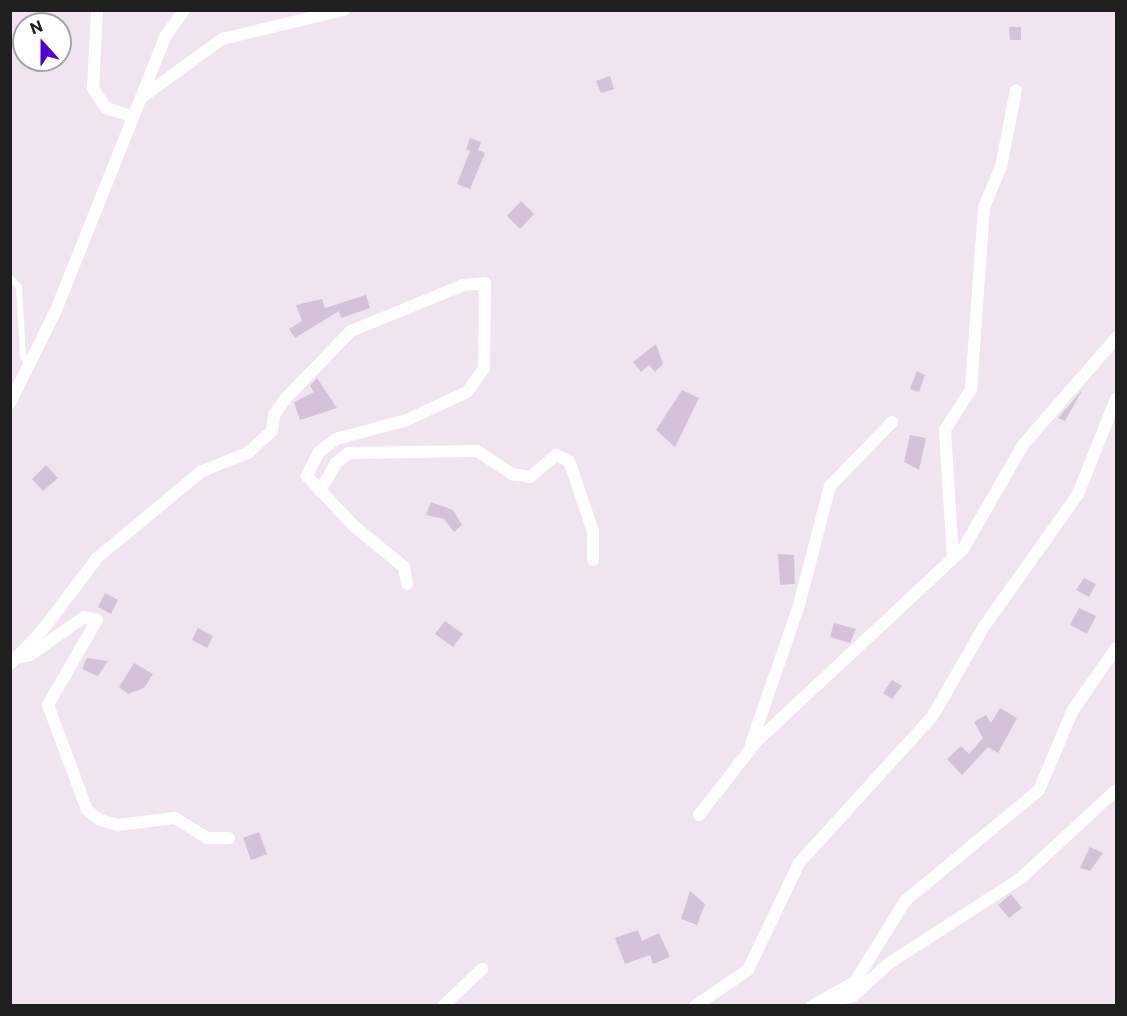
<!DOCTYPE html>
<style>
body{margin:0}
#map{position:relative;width:1127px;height:1016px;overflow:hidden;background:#f0e4f0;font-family:Commissioner,sans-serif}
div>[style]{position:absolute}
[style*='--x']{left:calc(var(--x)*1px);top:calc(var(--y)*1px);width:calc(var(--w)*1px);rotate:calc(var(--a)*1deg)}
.building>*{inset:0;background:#d4c3d8}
.service>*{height:6px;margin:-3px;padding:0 3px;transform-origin:3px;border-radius:3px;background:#fff}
.minor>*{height:12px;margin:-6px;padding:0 6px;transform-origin:6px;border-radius:6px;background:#fff}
span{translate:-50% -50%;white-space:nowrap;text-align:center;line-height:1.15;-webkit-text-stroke:5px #fff;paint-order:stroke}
.frame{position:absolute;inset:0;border:12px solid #1f1f1f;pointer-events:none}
.north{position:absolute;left:12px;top:12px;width:60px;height:60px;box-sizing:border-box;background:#fff;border:2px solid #a5a5a5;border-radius:50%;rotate:339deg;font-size:16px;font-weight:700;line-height:24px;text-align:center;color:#1f1f1f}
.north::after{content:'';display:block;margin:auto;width:21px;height:27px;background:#5100cd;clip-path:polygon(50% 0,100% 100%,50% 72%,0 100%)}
</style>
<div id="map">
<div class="building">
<div style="clip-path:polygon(1009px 27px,1021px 27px,1021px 40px,1010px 40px)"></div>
<div style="clip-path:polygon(610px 76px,614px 89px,601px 93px,596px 81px)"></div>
<div style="clip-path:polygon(470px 138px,481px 142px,478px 150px,485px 153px,470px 189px,457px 184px,470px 151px,466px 149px)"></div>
<div style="clip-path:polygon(521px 201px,534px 214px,520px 229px,507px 216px)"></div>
<div style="clip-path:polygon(366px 295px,370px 308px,341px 318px,339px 311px,295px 338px,289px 329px,302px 321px,296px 305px,322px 299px,325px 308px)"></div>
<div style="clip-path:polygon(656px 344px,663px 364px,655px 372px,649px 365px,641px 372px,633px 362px)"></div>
<div style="clip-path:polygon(917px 371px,925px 375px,919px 392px,910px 389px)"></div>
<div style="clip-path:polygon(317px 378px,337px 408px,300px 420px,294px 402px,314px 392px,310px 386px)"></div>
<div style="clip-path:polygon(1083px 389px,1065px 421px,1058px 418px)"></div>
<div style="clip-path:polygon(682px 390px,699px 398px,675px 447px,656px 430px)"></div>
<div style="clip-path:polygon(910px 435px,926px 438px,919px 470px,904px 462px)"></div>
<div style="clip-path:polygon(46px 465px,58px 478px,43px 491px,32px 479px)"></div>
<div style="clip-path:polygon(431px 502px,453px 510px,462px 525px,454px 532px,444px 519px,426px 515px)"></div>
<div style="clip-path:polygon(778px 554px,794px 555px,795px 584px,780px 585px)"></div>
<div style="clip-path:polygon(1084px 578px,1096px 584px,1089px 597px,1076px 590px)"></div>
<div style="clip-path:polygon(105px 593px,118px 600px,111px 614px,98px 607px)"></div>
<div style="clip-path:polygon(1079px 608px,1096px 616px,1087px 634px,1070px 625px)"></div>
<div style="clip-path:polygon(445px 621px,463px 634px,453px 647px,435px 634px)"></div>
<div style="clip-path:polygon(834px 623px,856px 629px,850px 643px,830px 637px)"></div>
<div style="clip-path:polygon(198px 628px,213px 636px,207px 648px,192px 640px)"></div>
<div style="clip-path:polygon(87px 658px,108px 661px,98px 676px,82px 669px)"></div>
<div style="clip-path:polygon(134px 663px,153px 674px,144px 688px,128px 694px,119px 687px)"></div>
<div style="clip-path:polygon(892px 680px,902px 686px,892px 699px,883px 693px)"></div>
<div style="clip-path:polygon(1000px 708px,1017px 718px,998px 753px,988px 747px,962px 775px,947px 759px,961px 746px,969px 754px,983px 738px,974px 722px,986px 715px,991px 723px)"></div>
<div style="clip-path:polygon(259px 832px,267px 854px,251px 860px,243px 838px)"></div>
<div style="clip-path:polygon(1090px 847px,1103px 853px,1090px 871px,1080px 868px)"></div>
<div style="clip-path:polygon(690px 891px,705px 904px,697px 925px,681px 919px)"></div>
<div style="clip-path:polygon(1011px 894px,1022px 908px,1009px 918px,998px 905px)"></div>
<div style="clip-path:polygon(638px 930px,642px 941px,659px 933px,670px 957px,653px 964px,650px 955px,625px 964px,615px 938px)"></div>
</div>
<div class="service">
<div style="--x:10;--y:277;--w:13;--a:48"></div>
<div style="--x:19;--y:287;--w:70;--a:86.7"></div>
<div style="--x:23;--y:357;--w:9;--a:54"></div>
</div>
<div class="minor">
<div style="--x:97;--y:10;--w:78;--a:92.9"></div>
<div style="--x:93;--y:88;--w:24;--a:57"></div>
<div style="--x:106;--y:108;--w:28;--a:18"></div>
<div style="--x:141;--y:98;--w:100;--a:-36.1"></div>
<div style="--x:222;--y:39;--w:125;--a:-13.4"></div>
<div style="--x:10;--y:403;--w:104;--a:-63.7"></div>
<div style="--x:56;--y:310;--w:294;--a:-68.2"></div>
<div style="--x:165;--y:37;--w:33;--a:-55"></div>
<div style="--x:320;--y:491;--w:32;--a:-60"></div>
<div style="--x:336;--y:463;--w:16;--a:-38"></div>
<div style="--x:349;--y:453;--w:128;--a:-0.9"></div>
<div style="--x:477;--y:451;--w:42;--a:33.3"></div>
<div style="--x:512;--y:474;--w:18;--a:9"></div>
<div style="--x:530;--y:477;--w:34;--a:-40"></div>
<div style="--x:556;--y:455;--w:14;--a:25"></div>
<div style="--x:569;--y:461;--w:74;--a:71.1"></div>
<div style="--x:593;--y:531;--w:29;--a:90"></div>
<div style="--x:953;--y:558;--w:128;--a:-93.6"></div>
<div style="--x:945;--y:430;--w:49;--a:-57.6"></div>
<div style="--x:971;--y:389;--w:182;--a:-85.9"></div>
<div style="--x:984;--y:207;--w:43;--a:-67"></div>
<div style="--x:1001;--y:167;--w:78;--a:-79"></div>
<div style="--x:17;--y:658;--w:13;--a:-13"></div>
<div style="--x:30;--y:655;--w:66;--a:-35.1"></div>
<div style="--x:84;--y:617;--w:13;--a:13"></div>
<div style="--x:97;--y:620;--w:98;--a:120"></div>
<div style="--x:48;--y:705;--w:112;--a:69.6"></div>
<div style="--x:87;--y:810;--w:16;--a:38"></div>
<div style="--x:100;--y:820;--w:19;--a:16"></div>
<div style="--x:118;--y:825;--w:57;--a:-7"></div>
<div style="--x:175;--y:818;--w:38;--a:32"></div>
<div style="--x:207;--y:838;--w:22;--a:0"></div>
<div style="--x:10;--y:664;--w:45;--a:-45.9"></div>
<div style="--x:41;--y:632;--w:94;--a:-52.8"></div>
<div style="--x:98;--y:557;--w:135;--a:-39.6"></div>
<div style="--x:202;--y:471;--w:49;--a:-21.4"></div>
<div style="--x:248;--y:453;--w:33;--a:-43"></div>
<div style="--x:272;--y:431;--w:16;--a:-83"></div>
<div style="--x:274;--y:415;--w:19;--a:-55"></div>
<div style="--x:285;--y:399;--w:95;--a:-45.9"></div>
<div style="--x:351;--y:331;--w:122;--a:-22.2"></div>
<div style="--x:464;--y:285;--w:21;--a:-5"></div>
<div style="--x:485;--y:283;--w:85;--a:90.7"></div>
<div style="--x:484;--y:368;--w:29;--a:125"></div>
<div style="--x:467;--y:392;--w:66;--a:155"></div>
<div style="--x:407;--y:420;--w:73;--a:165"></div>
<div style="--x:336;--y:439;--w:21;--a:143"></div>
<div style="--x:319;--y:452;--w:27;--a:117"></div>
<div style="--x:307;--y:476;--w:69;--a:46.8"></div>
<div style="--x:354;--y:526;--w:65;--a:39.4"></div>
<div style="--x:404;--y:567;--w:17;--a:80"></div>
<div style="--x:751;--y:744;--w:147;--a:-70.9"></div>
<div style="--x:799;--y:605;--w:123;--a:-75.4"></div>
<div style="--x:830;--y:486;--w:89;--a:-45.9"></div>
<div style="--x:699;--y:815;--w:93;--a:-52"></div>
<div style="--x:756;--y:742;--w:283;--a:-43"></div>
<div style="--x:963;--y:549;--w:120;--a:-60"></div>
<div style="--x:1023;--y:445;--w:142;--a:-49"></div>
<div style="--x:830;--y:1001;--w:24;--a:-12"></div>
<div style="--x:853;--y:996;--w:47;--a:-42.4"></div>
<div style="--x:888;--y:964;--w:158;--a:-32.9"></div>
<div style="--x:1021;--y:878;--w:129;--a:-42.8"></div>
<div style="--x:443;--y:1006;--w:54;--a:-43.5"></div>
<div style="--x:695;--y:1006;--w:64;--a:-34.2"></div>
<div style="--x:748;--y:970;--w:119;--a:-64.5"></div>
<div style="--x:799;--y:863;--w:197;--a:-47.7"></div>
<div style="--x:932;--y:717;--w:106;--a:-60.1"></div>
<div style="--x:985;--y:625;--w:161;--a:-54.6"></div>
<div style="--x:1078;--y:494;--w:102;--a:-68.2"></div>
<div style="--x:812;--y:1006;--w:49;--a:-29.2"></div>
<div style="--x:855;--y:982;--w:95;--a:-58.3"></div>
<div style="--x:905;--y:901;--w:174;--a:-39.6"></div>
<div style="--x:1039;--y:790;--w:87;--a:-67"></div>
<div style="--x:1073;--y:710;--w:75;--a:-55.3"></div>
</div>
<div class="frame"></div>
<div class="north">N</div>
</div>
